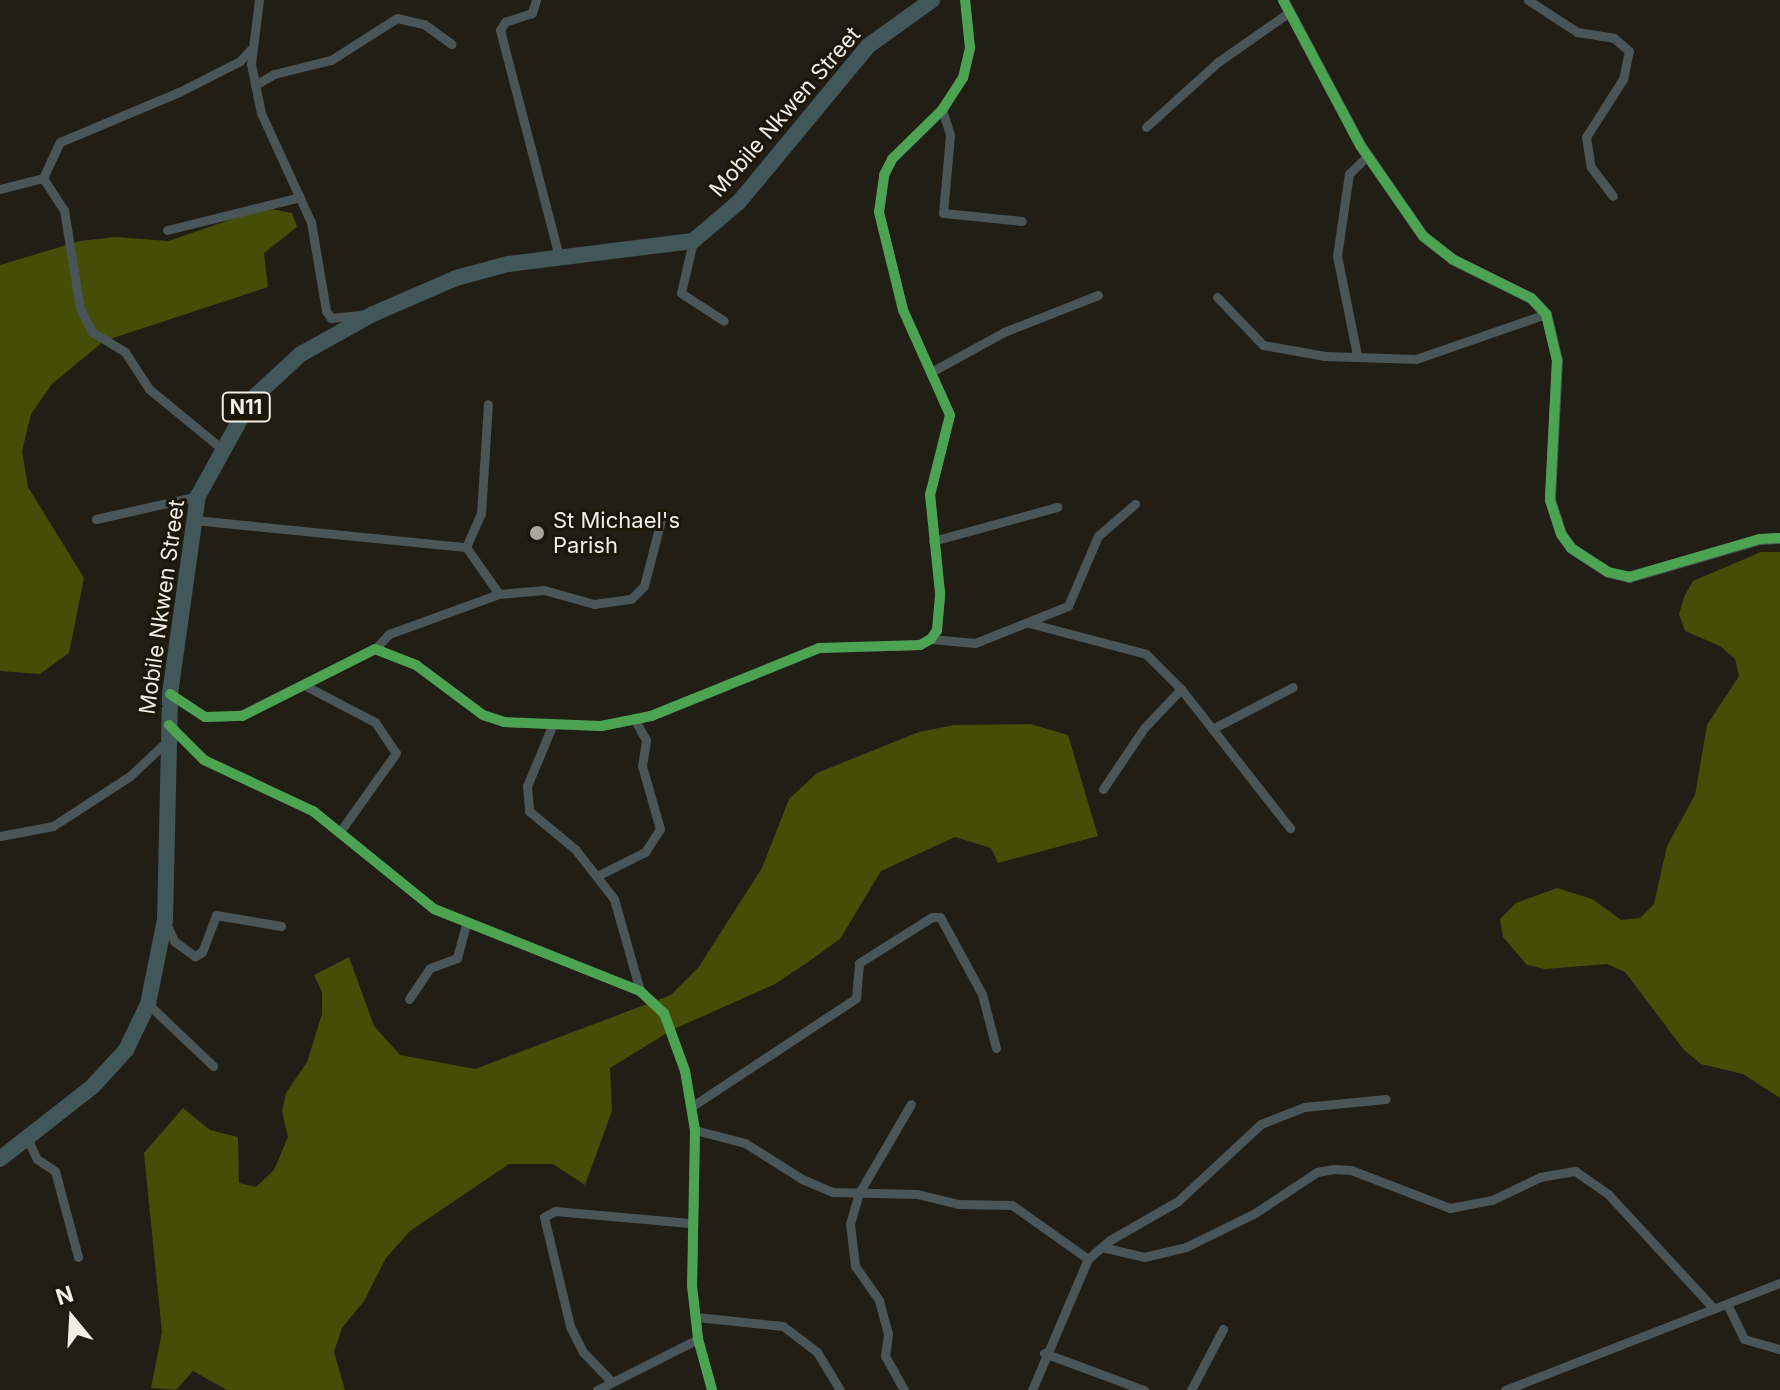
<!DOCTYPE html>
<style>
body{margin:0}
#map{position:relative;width:1780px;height:1390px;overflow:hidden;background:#211e16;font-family:Inter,sans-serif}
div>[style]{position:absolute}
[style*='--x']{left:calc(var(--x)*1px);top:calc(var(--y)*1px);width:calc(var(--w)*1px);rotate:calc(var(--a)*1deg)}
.forest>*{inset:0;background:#444e07}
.minor>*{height:9px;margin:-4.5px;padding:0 4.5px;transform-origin:4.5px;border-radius:4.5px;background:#495556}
.tertiary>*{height:11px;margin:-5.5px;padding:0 5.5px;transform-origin:5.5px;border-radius:5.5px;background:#495556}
.trunk>*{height:16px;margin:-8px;padding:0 8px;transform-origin:8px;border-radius:8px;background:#42575a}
.cycleway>*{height:10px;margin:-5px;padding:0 5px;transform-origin:5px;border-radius:5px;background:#4ca352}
.dots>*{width:22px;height:22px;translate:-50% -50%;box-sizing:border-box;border:4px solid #1b1709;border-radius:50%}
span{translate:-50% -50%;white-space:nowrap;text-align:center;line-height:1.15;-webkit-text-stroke:6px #1b1709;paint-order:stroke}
.shield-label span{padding:2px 6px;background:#1b1709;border:2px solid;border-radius:6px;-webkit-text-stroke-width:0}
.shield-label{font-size:20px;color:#f2efe6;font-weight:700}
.street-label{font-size:22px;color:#f2efe6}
.poi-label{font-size:22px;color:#f2efe6}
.left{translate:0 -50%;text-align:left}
.north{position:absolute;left:32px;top:1278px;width:80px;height:80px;-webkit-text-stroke:6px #1b1709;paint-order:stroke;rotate:342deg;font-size:22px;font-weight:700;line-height:32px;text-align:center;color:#f2efe6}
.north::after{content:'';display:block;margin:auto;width:28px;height:36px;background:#f2efe6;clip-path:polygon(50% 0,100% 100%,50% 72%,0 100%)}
</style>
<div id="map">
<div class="forest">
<div style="clip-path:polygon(265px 208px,292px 213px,297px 227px,264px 253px,268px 287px,104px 341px,52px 384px,31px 414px,22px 451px,28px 487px,84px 578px,69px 653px,40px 674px,0 671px,0 265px,80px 241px,115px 237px,168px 241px)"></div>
<div style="clip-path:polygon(1761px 552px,1780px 552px,1780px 1098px,1743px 1074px,1701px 1064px,1684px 1050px,1625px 972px,1607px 964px,1545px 969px,1527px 965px,1503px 937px,1500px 919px,1516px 903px,1557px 888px,1592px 899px,1621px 920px,1640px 918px,1654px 904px,1667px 846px,1695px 795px,1707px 725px,1739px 676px,1735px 659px,1720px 646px,1685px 631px,1679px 614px,1684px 597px,1693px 581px)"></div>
<div style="clip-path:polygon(1030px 724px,1068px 735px,1098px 836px,998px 863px,991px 848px,955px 837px,881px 871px,840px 939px,808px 962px,775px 984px,672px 1030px,610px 1068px,612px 1111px,585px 1185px,553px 1164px,509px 1164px,410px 1231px,386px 1258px,364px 1301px,342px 1328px,334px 1352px,345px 1390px,227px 1390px,193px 1371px,176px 1390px,151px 1388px,162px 1332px,144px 1153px,183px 1108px,210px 1130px,238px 1137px,239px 1183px,256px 1187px,274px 1170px,288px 1137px,282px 1111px,286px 1093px,307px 1062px,322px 1014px,322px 992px,314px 975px,349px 957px,374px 1026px,400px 1055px,475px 1069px,671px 995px,698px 968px,762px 868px,789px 799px,817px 773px,919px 732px,954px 725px)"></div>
</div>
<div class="minor">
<div style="--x:259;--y:0;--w:64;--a:97.1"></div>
<div style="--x:251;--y:64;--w:50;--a:78.5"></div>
<div style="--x:261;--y:113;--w:120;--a:65.4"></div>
<div style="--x:311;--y:222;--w:90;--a:80.4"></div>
<div style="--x:326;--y:311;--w:9;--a:54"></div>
<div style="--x:331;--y:318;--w:31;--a:-6"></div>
<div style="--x:536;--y:0;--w:14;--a:107"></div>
<div style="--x:532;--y:13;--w:28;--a:162"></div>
<div style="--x:505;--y:22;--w:9;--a:122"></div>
<div style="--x:500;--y:30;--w:234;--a:75.4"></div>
<div style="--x:1528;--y:0;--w:59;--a:33.1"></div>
<div style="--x:1577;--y:32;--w:37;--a:9"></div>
<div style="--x:1614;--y:38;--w:20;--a:41"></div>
<div style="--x:1629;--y:51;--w:29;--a:102"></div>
<div style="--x:1623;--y:79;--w:69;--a:122.5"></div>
<div style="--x:1586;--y:137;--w:30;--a:81"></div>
<div style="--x:1591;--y:167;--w:36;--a:53"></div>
<div style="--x:255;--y:85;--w:22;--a:-30"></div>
<div style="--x:274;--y:74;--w:59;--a:-13.8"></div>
<div style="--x:331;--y:60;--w:78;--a:-32.5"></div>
<div style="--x:397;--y:18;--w:28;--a:13"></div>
<div style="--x:424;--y:24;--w:34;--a:36"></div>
<div style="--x:942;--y:110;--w:26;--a:72"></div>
<div style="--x:950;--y:135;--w:78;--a:95.1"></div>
<div style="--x:943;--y:213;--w:79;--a:5.8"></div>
<div style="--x:1146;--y:127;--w:97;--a:-42.1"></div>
<div style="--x:1218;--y:62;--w:85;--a:-35"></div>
<div style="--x:43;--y:178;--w:38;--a:57"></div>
<div style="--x:64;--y:210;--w:99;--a:80.7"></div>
<div style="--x:80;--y:308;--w:27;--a:63"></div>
<div style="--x:92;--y:332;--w:39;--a:31"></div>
<div style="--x:125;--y:352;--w:44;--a:57"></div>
<div style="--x:149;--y:389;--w:93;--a:39.3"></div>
<div style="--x:43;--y:178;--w:40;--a:-65"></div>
<div style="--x:60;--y:142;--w:129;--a:-22.8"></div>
<div style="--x:179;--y:92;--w:68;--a:-26.9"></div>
<div style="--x:240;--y:61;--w:16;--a:-47"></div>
<div style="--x:0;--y:189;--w:44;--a:-14.3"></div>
<div style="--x:167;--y:230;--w:137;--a:-13.9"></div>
<div style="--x:693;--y:241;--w:53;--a:103"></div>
<div style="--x:681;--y:293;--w:51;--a:33.1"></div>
<div style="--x:1217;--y:297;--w:66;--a:46.2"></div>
<div style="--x:1263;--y:345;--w:63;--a:10.1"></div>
<div style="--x:1325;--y:356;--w:91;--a:1.9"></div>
<div style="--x:1416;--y:359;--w:138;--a:-19.1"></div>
<div style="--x:1357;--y:355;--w:101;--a:-101.4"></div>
<div style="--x:1337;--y:256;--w:83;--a:-81.7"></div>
<div style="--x:1349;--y:174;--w:25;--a:-45"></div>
<div style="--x:931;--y:372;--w:83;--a:-28.7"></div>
<div style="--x:1004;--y:332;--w:101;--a:-21.5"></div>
<div style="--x:96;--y:519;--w:105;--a:-12.7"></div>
<div style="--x:194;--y:520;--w:273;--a:5.7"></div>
<div style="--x:466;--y:547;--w:36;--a:-66"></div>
<div style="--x:481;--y:514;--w:110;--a:-86.4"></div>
<div style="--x:933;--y:541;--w:129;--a:-15.3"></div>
<div style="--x:466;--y:547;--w:57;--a:54.9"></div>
<div style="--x:1029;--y:623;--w:121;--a:14.8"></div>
<div style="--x:1146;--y:654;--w:49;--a:45"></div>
<div style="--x:1181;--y:689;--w:177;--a:51.9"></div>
<div style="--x:931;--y:639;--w:44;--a:5.2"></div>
<div style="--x:975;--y:643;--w:100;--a:-21.7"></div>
<div style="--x:1068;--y:606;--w:76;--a:-66.8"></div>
<div style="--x:1098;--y:536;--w:49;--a:-40.9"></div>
<div style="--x:375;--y:649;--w:21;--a:-47"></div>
<div style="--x:389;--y:634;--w:117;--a:-20"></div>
<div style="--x:499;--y:594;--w:45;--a:-5.1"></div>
<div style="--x:544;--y:590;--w:52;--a:15.6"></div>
<div style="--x:594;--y:604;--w:37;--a:-8"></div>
<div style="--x:631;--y:599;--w:18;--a:-45"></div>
<div style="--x:644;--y:586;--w:72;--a:-75.6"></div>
<div style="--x:306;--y:686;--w:78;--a:27.6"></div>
<div style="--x:375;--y:722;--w:37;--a:56"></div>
<div style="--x:396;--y:753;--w:98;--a:125.5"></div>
<div style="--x:170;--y:694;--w:42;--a:33.3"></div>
<div style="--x:205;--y:717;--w:37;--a:-2"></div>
<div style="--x:242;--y:716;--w:149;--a:-26.7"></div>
<div style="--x:375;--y:649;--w:44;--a:21.3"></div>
<div style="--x:416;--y:665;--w:84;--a:36.7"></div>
<div style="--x:483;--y:715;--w:22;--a:18"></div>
<div style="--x:504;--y:722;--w:97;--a:2.4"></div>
<div style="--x:601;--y:726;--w:51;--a:-11.3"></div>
<div style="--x:651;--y:716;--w:181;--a:-22"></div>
<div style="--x:819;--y:648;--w:101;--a:-1.7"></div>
<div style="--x:920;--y:645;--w:13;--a:-29"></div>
<div style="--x:931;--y:639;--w:11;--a:-56"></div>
<div style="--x:937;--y:630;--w:37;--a:-85"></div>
<div style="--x:940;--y:593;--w:99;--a:-95.8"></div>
<div style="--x:930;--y:495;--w:82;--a:-76"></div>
<div style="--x:950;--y:415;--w:115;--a:-114.1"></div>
<div style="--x:903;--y:310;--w:101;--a:-103.8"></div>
<div style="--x:879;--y:212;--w:37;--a:-82"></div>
<div style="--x:884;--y:175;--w:18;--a:-63"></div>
<div style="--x:892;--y:159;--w:70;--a:-44.4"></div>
<div style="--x:942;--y:110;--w:38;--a:-57"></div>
<div style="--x:963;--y:78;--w:31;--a:-77"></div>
<div style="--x:970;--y:48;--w:48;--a:-95.9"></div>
<div style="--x:169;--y:725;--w:49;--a:45"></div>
<div style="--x:204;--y:760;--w:120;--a:25.1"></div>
<div style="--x:313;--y:811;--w:156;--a:39"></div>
<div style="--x:434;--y:909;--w:222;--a:21.7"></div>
<div style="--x:640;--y:991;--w:33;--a:43"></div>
<div style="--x:664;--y:1013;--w:62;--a:70.1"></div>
<div style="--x:685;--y:1071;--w:60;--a:80.4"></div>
<div style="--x:695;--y:1130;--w:156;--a:91.1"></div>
<div style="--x:692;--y:1286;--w:53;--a:83.5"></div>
<div style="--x:698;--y:1339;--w:53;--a:74.6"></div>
<div style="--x:552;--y:726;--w:65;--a:112.6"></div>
<div style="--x:527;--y:786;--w:25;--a:85"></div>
<div style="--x:529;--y:811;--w:60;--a:39.6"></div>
<div style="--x:575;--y:849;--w:63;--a:52"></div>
<div style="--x:614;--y:899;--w:96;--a:74.2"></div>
<div style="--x:1212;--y:729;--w:91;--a:-27.4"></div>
<div style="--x:1103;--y:789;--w:73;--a:-56.1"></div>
<div style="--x:1144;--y:728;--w:54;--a:-46.5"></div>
<div style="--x:0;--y:836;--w:54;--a:-10.7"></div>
<div style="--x:53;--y:826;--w:92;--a:-33"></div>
<div style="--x:130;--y:776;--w:50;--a:-43.4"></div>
<div style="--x:597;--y:876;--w:54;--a:-26.6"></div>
<div style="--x:645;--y:852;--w:27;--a:-57"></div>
<div style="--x:660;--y:829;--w:66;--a:-105.9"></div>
<div style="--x:642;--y:766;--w:26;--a:-81"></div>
<div style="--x:646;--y:740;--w:23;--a:-119"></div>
<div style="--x:166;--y:923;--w:20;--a:66"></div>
<div style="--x:174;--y:941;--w:26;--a:36"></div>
<div style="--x:195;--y:956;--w:8;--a:-30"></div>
<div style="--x:202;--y:952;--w:40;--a:-69"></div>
<div style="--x:216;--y:915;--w:66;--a:9.6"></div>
<div style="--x:409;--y:999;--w:37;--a:-56"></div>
<div style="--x:430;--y:968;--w:29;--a:-20"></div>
<div style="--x:457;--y:958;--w:35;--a:-75"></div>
<div style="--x:148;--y:1004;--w:90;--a:43.6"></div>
<div style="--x:691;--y:1107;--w:198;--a:-33.4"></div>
<div style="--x:856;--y:998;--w:35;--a:-85"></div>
<div style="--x:859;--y:963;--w:86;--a:-32.2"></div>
<div style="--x:932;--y:917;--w:8;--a:0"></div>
<div style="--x:940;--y:917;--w:88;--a:61.4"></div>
<div style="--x:982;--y:994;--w:56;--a:75.5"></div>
<div style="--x:695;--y:1130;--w:52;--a:14.6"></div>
<div style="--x:745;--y:1143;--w:67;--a:32.3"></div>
<div style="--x:802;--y:1179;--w:34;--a:23"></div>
<div style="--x:833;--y:1192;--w:84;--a:1.4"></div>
<div style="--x:917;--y:1194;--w:42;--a:13.7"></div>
<div style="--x:958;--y:1204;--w:54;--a:1.1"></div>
<div style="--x:1012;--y:1205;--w:93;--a:35.4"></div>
<div style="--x:28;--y:1140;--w:21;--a:65"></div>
<div style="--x:37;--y:1159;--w:22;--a:34"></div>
<div style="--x:55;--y:1171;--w:89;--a:75"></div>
<div style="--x:1102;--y:1247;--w:43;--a:13.4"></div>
<div style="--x:1144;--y:1257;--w:43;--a:-13.4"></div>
<div style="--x:1186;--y:1247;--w:77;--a:-26.2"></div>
<div style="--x:1255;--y:1213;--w:74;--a:-33.5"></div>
<div style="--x:1317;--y:1172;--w:17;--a:-10"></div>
<div style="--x:1334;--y:1169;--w:17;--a:3"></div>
<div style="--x:1351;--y:1170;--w:106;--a:21"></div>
<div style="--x:1450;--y:1208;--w:43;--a:-10.8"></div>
<div style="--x:1492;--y:1200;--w:53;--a:-25.6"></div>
<div style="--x:1540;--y:1177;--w:36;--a:-10"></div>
<div style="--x:1575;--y:1171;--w:40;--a:34.9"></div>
<div style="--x:1608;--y:1194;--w:156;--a:47.3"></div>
<div style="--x:1727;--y:1304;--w:39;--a:64"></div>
<div style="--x:1744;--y:1339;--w:37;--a:16"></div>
<div style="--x:696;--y:1317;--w:87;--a:5.9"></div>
<div style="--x:783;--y:1326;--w:43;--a:37.4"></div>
<div style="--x:817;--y:1352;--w:44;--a:58.8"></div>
<div style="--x:1044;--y:1353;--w:107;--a:20.3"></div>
<div style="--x:610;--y:1380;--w:39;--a:-134"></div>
<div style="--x:583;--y:1352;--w:29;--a:-117"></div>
<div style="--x:570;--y:1326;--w:112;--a:-103.4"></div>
<div style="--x:544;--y:1217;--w:13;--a:-29"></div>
<div style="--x:555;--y:1211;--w:135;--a:5.1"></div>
<div style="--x:597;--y:1390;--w:113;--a:-26.8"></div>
<div style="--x:904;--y:1390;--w:39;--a:-119"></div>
<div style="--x:885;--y:1356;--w:22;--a:-82"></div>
<div style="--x:888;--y:1334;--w:35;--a:-105"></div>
<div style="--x:879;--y:1300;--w:42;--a:-125.2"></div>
<div style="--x:855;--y:1266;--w:42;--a:-96.8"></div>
<div style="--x:850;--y:1224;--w:32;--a:-74"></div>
<div style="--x:859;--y:1193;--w:103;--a:-59.7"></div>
<div style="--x:1032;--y:1390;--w:142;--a:-66.9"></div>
<div style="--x:1088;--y:1259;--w:29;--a:-41"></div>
<div style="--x:1110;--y:1240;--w:78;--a:-29.8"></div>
<div style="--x:1178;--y:1201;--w:113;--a:-42.9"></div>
<div style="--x:1261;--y:1124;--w:46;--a:-21.6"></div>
<div style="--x:1304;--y:1107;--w:82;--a:-5.6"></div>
<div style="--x:1191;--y:1390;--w:69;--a:-62.3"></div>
<div style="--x:1505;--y:1390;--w:295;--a:-21.3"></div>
</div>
<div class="tertiary">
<div style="--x:1283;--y:0;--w:164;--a:62"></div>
<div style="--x:1360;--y:145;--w:111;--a:55.3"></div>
<div style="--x:1423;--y:236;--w:37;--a:38"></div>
<div style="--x:1452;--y:259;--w:88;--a:26.3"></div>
<div style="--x:1531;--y:298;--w:22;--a:47"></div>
<div style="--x:1546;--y:314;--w:47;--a:76.6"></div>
<div style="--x:1557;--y:360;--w:140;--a:92.9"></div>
<div style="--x:1550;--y:500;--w:36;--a:72"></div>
<div style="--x:1561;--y:534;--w:17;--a:54"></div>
<div style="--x:1571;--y:548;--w:44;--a:33"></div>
<div style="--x:1608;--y:572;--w:22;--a:13"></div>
<div style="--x:1629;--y:577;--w:136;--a:-16.2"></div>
<div style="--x:1760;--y:539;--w:20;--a:-3"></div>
</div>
<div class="trunk">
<div style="--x:0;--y:1159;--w:118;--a:-38.1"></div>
<div style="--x:93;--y:1086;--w:49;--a:-47.5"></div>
<div style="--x:126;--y:1050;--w:51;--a:-64.4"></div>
<div style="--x:148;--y:1004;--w:86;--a:-78.6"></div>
<div style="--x:165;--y:920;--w:226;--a:-88.7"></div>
<div style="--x:170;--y:694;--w:200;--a:-82"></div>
<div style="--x:198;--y:496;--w:110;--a:-61.1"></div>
<div style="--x:251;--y:400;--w:68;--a:-42.6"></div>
<div style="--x:301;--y:354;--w:82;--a:-29.1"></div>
<div style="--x:373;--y:314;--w:90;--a:-23.4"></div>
<div style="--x:456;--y:278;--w:54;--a:-15.1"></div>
<div style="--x:508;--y:264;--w:186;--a:-7.1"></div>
<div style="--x:693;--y:241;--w:60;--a:-40.3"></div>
<div style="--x:739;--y:202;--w:202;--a:-50.4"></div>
<div style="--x:868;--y:46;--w:79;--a:-35.7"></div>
</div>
<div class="cycleway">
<div style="--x:1283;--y:0;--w:164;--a:62"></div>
<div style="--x:1360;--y:145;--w:111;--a:55.3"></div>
<div style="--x:1423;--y:236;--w:37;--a:38"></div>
<div style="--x:1452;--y:259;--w:88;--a:26.3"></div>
<div style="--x:1531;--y:298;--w:22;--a:47"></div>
<div style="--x:1546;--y:314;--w:47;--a:76.6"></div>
<div style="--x:1557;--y:360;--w:140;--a:92.9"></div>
<div style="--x:1550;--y:500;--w:36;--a:72"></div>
<div style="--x:1561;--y:534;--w:17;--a:54"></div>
<div style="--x:1571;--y:548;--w:44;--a:33"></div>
<div style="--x:1608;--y:572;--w:22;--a:13"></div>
<div style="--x:1629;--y:577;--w:136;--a:-16.2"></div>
<div style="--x:1760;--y:539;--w:20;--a:-3"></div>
<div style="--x:170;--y:694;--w:42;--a:33.3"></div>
<div style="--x:205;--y:717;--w:37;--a:-2"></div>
<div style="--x:242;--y:716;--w:149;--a:-26.7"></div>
<div style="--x:375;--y:649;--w:44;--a:21.3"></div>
<div style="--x:416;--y:665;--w:84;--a:36.7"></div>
<div style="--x:483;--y:715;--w:22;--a:18"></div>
<div style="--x:504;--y:722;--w:97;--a:2.4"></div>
<div style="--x:601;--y:726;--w:51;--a:-11.3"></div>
<div style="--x:651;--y:716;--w:181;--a:-22"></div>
<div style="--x:819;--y:648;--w:101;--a:-1.7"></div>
<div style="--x:920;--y:645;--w:13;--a:-29"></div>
<div style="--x:931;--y:639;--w:11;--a:-56"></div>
<div style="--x:937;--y:630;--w:37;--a:-85"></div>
<div style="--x:940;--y:593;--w:99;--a:-95.8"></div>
<div style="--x:930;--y:495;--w:82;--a:-76"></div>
<div style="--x:950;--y:415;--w:115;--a:-114.1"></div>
<div style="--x:903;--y:310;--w:101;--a:-103.8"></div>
<div style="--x:879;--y:212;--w:37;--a:-82"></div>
<div style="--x:884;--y:175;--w:18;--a:-63"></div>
<div style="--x:892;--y:159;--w:70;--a:-44.4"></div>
<div style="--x:942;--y:110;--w:38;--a:-57"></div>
<div style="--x:963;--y:78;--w:31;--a:-77"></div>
<div style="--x:970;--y:48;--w:48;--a:-95.9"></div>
<div style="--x:169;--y:725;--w:49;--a:45"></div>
<div style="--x:204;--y:760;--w:120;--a:25.1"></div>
<div style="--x:313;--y:811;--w:156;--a:39"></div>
<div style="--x:434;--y:909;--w:222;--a:21.7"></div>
<div style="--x:640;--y:991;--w:33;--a:43"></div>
<div style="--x:664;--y:1013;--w:62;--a:70.1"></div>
<div style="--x:685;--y:1071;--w:60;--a:80.4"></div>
<div style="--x:695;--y:1130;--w:156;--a:91.1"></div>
<div style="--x:692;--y:1286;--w:53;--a:83.5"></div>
<div style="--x:698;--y:1339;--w:53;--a:74.6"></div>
</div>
<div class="dots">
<div style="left:537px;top:533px;background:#a9a69d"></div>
</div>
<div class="shield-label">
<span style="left:246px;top:407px">N11</span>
</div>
<div class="street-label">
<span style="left:785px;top:112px;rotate:-49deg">Mobile Nkwen Street</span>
<span style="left:162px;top:607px;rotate:-82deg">Mobile Nkwen Street</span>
</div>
<div class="poi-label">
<span class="left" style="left:553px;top:533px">St Michael's<br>Parish</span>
</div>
<div class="north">N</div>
</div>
